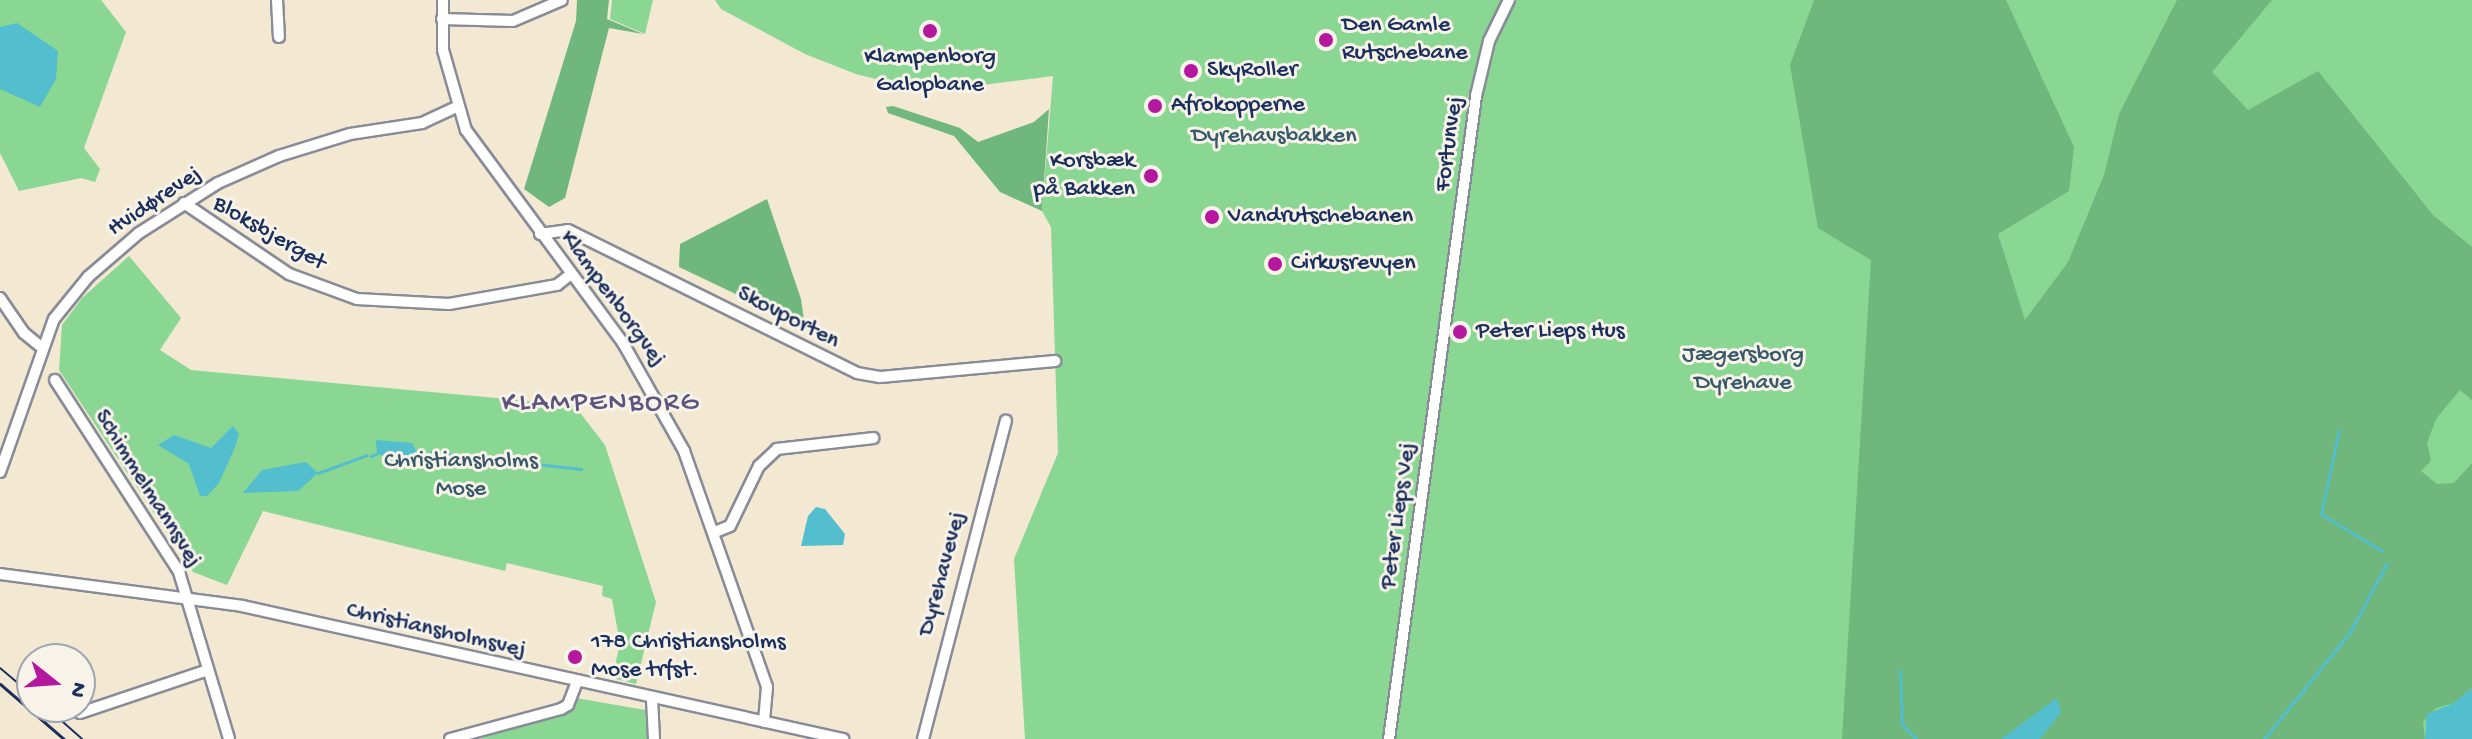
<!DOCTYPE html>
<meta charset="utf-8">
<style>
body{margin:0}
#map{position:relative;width:2472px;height:739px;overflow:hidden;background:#f3e8d1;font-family:"Gochi Hand",sans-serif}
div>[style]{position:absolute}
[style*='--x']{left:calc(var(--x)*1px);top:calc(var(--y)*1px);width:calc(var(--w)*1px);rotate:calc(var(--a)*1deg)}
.green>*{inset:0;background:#8ad693}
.forest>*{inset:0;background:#6fb77d}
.water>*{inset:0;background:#53becd}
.stream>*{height:3px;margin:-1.5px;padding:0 1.5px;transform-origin:1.5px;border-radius:1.5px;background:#53becd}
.roads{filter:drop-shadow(2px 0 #878c98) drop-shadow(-2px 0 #878c98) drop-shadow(0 2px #878c98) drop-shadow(0 -2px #878c98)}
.minor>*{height:10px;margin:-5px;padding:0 5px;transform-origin:5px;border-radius:5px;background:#fff}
.tram>*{height:2px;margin:-1px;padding:0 1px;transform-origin:1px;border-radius:1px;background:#1b2f5e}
.rail>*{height:3px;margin:-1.5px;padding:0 1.5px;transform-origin:1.5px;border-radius:1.5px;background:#1b2f5e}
.dots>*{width:22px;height:22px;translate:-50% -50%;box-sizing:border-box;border:4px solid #f7f3e8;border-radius:50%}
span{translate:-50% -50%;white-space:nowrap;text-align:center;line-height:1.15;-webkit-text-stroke:6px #f7f3e8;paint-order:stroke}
.poi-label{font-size:24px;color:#1b2f5e}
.left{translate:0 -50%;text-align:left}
.right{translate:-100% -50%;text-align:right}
.park-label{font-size:24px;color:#37596b}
.street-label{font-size:24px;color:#1b2f5e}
.quarter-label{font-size:28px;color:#5c547f;letter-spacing:2px}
.north{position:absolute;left:16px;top:643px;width:80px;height:80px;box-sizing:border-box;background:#f7f3e8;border:2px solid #9fa5b1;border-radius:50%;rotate:107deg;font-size:22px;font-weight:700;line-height:32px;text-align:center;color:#1b2f5e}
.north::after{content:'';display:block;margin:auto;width:28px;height:36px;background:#b5179e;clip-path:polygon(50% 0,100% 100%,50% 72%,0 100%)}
</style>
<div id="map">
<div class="green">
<div style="clip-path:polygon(0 0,101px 0,126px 32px,84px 148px,100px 169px,95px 182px,81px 178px,19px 191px,0 153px)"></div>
<div style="clip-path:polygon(612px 0,653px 0,645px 34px,610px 19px)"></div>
<div style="clip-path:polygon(715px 0,2472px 0,2472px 739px,1025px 739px,1014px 559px,1058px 453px,1051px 227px,1042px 211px,1053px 76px,927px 92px,856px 74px,805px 54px,721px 9px)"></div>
<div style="clip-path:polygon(129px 256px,181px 318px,160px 350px,191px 370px,574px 405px,605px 445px,656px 602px,636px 684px,612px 678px,620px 644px,612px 599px,602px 596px,603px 586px,507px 563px,505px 571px,263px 511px,227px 585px,193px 572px,59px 370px,62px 325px,82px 298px)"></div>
<div style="clip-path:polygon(576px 698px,645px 710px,648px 739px,480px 739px,568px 711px)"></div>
</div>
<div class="forest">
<div style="clip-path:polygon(577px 0,609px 0,607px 19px,643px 34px,609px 28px,565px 198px,549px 207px,524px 189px,576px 21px)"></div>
<div style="clip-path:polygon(1814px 0,2006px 0,2074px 147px,2069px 191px,1998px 234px,2025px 320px,2068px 262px,2104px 175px,2119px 114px,2177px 0,2272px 0,2212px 72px,2248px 110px,2318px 71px,2433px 215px,2472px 247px,2472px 400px,2460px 390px,2436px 419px,2427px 443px,2431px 461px,2421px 471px,2437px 484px,2454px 483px,2472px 463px,2472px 688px,2454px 703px,2436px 708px,2423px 722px,2425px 739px,1842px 739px,1871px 260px,1818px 228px,1790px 65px)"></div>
<div style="clip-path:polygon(893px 106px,960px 128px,978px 142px,1034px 122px,1049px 109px,1042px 211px,1000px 192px,954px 136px,888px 113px,886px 107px)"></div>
<div style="clip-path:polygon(767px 199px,801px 299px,805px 327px,679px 267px,680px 244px)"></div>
</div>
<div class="water">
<div style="clip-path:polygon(17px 23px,58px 51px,56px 79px,40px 107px,0 89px,0 27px)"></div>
<div style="clip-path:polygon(233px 426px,239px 434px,236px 445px,219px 483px,207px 496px,200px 496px,189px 464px,158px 445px,174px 435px,211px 448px)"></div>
<div style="clip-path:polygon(376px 440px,412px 443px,422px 461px,396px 465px,377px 452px)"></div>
<div style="clip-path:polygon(306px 462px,318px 473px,298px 491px,243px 493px,262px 470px)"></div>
<div style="clip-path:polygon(816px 507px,825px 509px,845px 534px,843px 545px,801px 546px,808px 516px)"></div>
<div style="clip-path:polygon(2472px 688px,2472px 739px,2425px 739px,2427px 714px,2454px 703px)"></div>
<div style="clip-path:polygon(2057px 698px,2061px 713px,2040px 739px,2001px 739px)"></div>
</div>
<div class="stream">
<div style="--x:2339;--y:430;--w:86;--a:102.1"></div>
<div style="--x:2321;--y:514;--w:71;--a:31.2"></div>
<div style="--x:431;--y:452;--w:151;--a:6.5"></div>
<div style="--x:371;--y:456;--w:8;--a:-23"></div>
<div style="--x:318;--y:473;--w:52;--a:-20.2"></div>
<div style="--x:1900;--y:670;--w:54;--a:87.9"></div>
<div style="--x:1902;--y:724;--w:21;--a:47"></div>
<div style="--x:2264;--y:739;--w:137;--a:-51.2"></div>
<div style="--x:2350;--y:632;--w:78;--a:-61.8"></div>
</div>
<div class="roads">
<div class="minor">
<div style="--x:277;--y:0;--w:37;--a:87"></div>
<div style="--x:443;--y:0;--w:50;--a:90"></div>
<div style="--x:443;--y:50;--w:83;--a:74"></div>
<div style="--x:466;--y:130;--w:265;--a:53.6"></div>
<div style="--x:623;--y:343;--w:124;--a:60.5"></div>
<div style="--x:684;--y:451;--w:250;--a:70.6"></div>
<div style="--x:767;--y:687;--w:35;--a:95"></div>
<div style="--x:442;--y:19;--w:71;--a:1.6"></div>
<div style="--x:513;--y:21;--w:53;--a:-23.2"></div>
<div style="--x:184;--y:203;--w:127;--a:34.1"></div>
<div style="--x:289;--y:274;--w:72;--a:20.2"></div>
<div style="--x:357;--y:299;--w:92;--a:3.1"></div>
<div style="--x:449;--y:304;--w:110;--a:-10"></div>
<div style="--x:557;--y:285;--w:18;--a:-38"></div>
<div style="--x:540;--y:234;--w:28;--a:-8"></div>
<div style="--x:568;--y:230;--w:322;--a:26.3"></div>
<div style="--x:857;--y:373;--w:23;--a:10"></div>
<div style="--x:880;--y:377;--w:176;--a:-5.2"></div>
<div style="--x:0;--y:298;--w:42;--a:55.6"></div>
<div style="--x:24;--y:333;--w:22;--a:39"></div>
<div style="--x:55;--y:380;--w:229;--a:57.1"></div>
<div style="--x:179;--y:572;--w:174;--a:73.3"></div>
<div style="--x:0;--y:472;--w:162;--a:-70.6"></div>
<div style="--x:54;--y:319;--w:54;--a:-51"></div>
<div style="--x:88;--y:277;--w:67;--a:-40.8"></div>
<div style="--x:139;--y:233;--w:93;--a:-32.3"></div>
<div style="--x:218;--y:183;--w:67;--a:-23.9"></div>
<div style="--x:279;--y:156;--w:74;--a:-17.2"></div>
<div style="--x:350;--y:134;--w:73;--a:-8.7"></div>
<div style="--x:422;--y:123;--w:38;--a:-25"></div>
<div style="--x:715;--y:532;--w:16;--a:-22"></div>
<div style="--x:730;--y:526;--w:67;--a:-64.2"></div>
<div style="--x:759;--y:466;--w:25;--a:-43"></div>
<div style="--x:777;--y:449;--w:97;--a:-6.5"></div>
<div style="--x:0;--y:574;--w:244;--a:7.5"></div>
<div style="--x:242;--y:606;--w:616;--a:12.48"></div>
<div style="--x:652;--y:699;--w:40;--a:87.1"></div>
<div style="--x:80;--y:713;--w:135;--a:-18.6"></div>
<div style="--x:450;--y:739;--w:115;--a:-15.1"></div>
<div style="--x:561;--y:709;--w:8;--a:-30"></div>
<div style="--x:568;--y:705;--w:22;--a:-69"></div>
<div style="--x:923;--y:739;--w:329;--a:-75.4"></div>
<div style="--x:1389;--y:739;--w:649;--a:-82.29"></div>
<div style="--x:1476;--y:96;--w:57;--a:-76.7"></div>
<div style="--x:1489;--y:41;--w:46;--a:-64"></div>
</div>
</div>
<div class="tram">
<div style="--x:0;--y:668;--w:42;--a:40.2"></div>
<div style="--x:46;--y:707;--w:48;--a:41.6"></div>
</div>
<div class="rail">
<div style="--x:0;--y:684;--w:84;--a:40.7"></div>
</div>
<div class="dots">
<div style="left:930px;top:31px;background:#b5179e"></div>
<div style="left:1326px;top:40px;background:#b5179e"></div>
<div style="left:1191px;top:71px;background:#b5179e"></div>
<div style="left:1155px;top:106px;background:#b5179e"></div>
<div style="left:1151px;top:176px;background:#b5179e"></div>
<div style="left:1212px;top:217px;background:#b5179e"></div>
<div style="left:1275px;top:264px;background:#b5179e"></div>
<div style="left:1460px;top:332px;background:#b5179e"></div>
<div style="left:575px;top:657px;background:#b5179e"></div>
</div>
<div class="poi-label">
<span class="left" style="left:1342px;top:40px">Den Gamle<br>Rutschebane</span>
<span style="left:930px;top:72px">Klampenborg<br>Galopbane</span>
<span class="left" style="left:1207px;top:71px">SkyRoller</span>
<span class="left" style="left:1171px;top:106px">Afrokopperne</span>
<span class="right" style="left:1135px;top:176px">Korsbæk<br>på Bakken</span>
<span class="left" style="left:1228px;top:217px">Vandrutschebanen</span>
<span class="left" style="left:1291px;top:264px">Cirkusrevyen</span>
<span class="left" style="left:1476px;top:332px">Peter Lieps Hus</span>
<span class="left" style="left:591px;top:657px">178 Christiansholms<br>Mose trfst.</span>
</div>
<div class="park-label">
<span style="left:1274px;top:137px">Dyrehavsbakken</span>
<span style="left:1743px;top:370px">Jægersborg<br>Dyrehave</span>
<span style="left:461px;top:476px">Christiansholms<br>Mose</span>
</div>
<div class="street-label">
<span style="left:1450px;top:144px;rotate:-82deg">Fortunvej</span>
<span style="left:155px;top:202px;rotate:-34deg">Hvidørevej</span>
<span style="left:269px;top:234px;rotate:30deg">Bloksbjerget</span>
<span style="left:612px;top:299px;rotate:54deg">Klampenborgvej</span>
<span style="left:788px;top:318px;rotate:27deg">Skovporten</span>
<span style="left:147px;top:489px;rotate:58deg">Schimmelmannsvej</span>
<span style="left:1399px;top:516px;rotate:-82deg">Peter Lieps Vej</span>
<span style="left:943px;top:574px;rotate:-75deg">Dyrehavevej</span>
<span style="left:436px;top:631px;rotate:13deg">Christiansholmsvej</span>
</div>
<div class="quarter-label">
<span style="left:601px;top:404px">KLAMPENBORG</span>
</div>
<div class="north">N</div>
</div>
